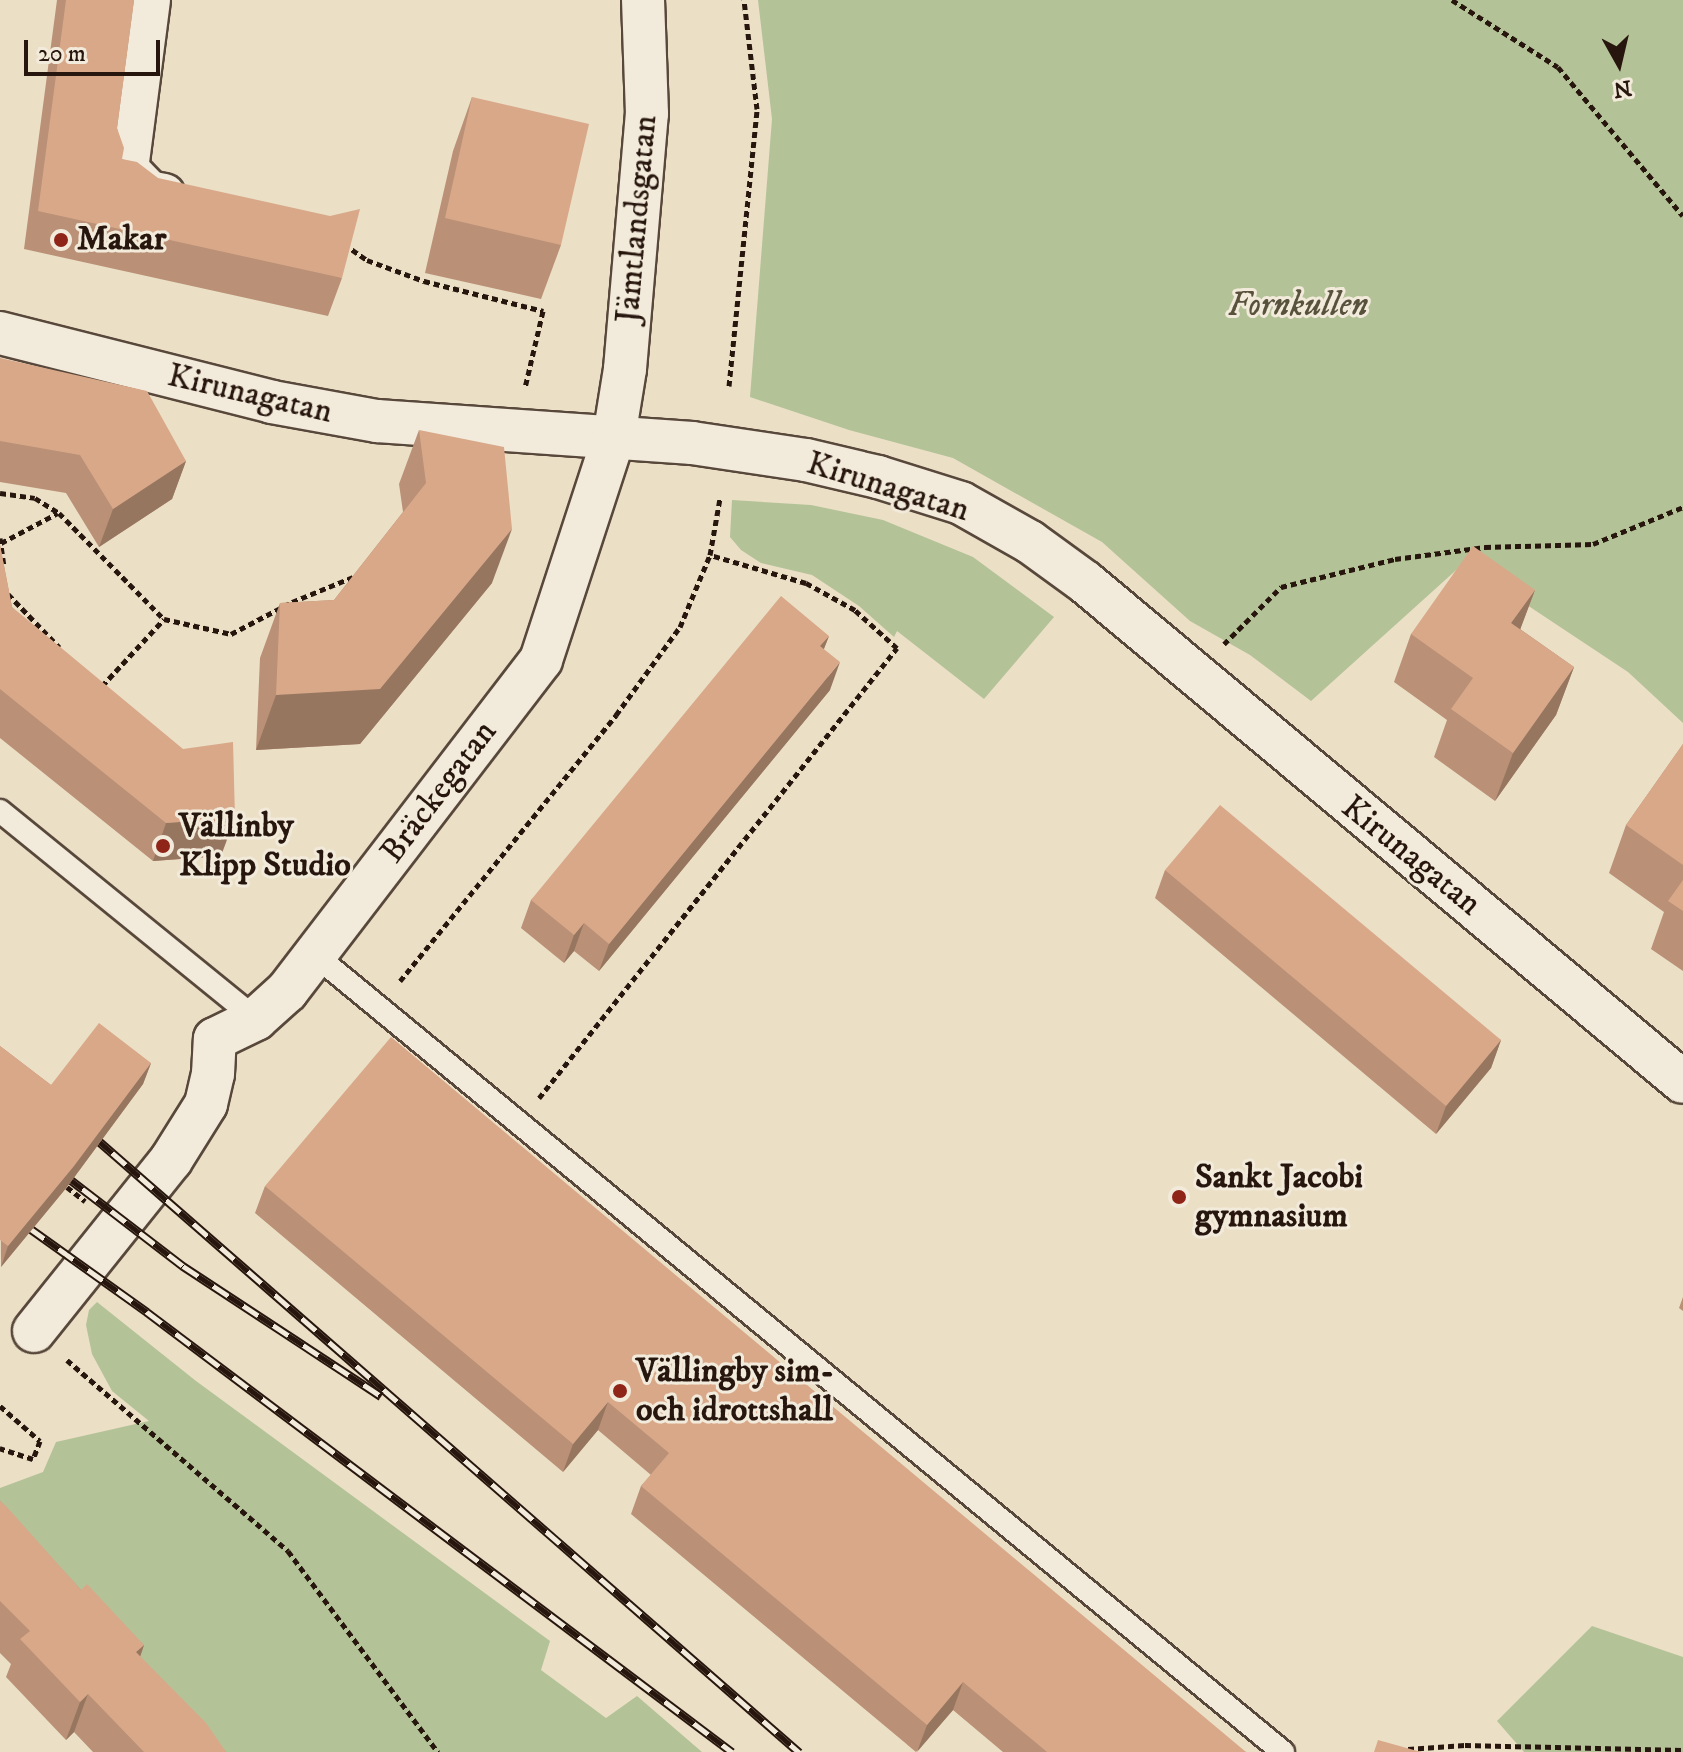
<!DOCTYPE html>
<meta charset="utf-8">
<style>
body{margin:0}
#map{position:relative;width:1683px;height:1752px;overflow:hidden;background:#ebdfc6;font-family:"IM FELL DW Pica",serif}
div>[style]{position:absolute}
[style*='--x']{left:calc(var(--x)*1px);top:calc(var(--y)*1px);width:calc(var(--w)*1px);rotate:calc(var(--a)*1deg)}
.green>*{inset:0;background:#b4c297}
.path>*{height:5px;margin-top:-2.5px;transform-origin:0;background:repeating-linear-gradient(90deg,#27160d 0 6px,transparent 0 10px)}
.roads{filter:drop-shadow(2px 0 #58483b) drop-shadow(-2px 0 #58483b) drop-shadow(0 2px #58483b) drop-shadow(0 -2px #58483b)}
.lane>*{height:22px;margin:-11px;padding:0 11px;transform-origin:11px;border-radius:11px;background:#f2eada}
.street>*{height:42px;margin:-21px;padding:0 21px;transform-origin:21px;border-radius:21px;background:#f2eada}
.rail>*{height:9px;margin-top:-4.5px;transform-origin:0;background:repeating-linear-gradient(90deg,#f2eada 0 18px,#27160d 0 36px);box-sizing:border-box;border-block:2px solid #27160d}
.wall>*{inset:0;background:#ba9076}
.shaded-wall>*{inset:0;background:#977660}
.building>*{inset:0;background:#d8a889}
.dots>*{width:22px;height:22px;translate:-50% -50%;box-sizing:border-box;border:4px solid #f2eada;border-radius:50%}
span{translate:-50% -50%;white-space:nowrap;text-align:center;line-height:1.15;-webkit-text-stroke:6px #f2eada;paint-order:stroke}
.street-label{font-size:34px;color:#27160d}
.poi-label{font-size:34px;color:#27160d;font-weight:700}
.left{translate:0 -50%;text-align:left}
.park-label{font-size:34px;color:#58523d;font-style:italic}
.north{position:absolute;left:1579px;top:24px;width:80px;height:80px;-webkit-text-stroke:6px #f2eada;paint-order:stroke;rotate:172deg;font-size:22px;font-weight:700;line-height:32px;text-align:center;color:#27160d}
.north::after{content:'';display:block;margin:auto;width:28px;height:36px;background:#27160d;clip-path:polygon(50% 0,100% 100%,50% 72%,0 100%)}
.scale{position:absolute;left:24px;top:40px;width:136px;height:36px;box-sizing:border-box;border:4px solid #27160d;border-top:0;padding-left:10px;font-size:24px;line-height:28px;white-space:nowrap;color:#27160d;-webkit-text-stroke:6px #f2eada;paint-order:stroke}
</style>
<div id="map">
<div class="green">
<div style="clip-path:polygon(758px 0,1683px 0,1683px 723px,1628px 672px,1464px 563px,1311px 701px,1250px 655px,1190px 621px,1102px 542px,953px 458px,849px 430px,750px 397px,772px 119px)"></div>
<div style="clip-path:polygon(732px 500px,811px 505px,883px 520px,973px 557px,1054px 617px,984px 699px,897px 631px,894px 637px,859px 606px,812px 575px,761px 563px,741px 550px,730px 537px)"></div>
<div style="clip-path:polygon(97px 1302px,196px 1381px,550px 1641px,541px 1670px,606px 1718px,637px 1696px,702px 1752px,223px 1752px,0 1529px,0 1488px,43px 1472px,56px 1442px,149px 1421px,112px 1391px,92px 1354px,86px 1325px,89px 1310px)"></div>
<div style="clip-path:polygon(1592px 1626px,1683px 1657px,1683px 1752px,1524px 1752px,1497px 1721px)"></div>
</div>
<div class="path">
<div style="--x:1452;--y:0;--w:125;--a:32.3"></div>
<div style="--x:1558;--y:67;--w:194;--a:50"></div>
<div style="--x:344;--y:244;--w:28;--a:35"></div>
<div style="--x:367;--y:260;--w:61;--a:20.2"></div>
<div style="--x:424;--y:281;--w:123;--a:14.1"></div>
<div style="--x:543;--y:311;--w:79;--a:103.2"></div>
<div style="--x:729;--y:386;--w:278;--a:-84.2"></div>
<div style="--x:757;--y:109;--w:110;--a:-96.8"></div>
<div style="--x:0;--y:493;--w:35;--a:8"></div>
<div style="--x:35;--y:498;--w:28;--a:32"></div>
<div style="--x:59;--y:513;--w:149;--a:45.3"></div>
<div style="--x:0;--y:538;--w:30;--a:82"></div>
<div style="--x:1;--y:543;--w:64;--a:-27.8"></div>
<div style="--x:8;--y:594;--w:74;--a:46.1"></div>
<div style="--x:1224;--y:644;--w:81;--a:-45"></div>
<div style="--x:1281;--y:587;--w:117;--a:-13.8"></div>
<div style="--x:1395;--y:559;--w:91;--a:-7.6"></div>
<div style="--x:1485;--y:547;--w:108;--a:-1.6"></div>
<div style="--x:1593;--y:544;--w:97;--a:-22.3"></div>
<div style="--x:102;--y:686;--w:91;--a:-47.2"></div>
<div style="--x:164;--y:619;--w:69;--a:12.6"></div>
<div style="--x:231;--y:634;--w:69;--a:-27.7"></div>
<div style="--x:292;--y:602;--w:66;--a:-22.3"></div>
<div style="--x:400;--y:981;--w:343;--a:-50.9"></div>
<div style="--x:616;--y:715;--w:109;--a:-54"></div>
<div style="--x:680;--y:627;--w:78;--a:-67.4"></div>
<div style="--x:710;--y:555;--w:58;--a:-80"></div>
<div style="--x:539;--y:1098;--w:575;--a:-51.5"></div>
<div style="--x:897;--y:648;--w:57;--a:-137.9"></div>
<div style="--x:855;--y:610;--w:56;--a:-151.1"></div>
<div style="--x:806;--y:583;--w:100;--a:-163.7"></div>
<div style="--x:67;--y:1187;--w:23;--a:38"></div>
<div style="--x:67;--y:1360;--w:292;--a:40.8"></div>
<div style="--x:288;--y:1551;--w:251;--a:53.3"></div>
<div style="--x:0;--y:1406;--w:53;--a:41.2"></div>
<div style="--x:40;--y:1441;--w:19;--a:111"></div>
<div style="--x:33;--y:1459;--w:35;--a:-162"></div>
<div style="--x:1408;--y:1749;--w:57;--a:-4"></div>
<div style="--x:1465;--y:1745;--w:218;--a:1.3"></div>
</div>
<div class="roads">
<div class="lane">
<div style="--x:0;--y:811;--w:330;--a:39.1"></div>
<div style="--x:315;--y:955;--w:1254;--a:39.47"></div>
</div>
<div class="street">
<div style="--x:149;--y:0;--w:170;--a:97.4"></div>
<div style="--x:127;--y:169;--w:32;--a:46"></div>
<div style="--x:149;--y:192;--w:15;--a:11"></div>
<div style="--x:0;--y:333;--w:281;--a:14.2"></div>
<div style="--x:272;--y:402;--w:107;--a:10.3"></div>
<div style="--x:377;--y:421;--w:316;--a:4"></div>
<div style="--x:692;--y:443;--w:115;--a:8.5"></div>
<div style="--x:806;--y:460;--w:74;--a:13.3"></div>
<div style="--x:878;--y:477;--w:87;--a:17.4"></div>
<div style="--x:961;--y:503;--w:79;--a:29.5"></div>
<div style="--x:1030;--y:542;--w:68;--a:36"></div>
<div style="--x:1085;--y:582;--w:779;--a:39.9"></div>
<div style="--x:34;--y:1331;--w:219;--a:-51.3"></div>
<div style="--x:171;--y:1160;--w:66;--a:-58"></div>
<div style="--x:206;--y:1104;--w:31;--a:-77"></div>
<div style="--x:213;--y:1074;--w:35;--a:-87"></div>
<div style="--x:215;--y:1039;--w:46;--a:-26"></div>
<div style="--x:256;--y:1019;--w:42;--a:-42.1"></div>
<div style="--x:287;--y:991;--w:417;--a:-52.5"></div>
<div style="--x:541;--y:660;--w:235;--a:-71.9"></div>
<div style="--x:614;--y:437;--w:69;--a:-80.8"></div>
<div style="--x:625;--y:369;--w:256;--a:-85.1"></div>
<div style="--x:647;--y:114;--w:114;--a:-92"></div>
</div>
</div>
<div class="rail">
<div style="--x:85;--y:1129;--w:948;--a:41.11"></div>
<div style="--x:54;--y:1167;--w:163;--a:37.5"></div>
<div style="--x:183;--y:1266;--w:237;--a:33.3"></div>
<div style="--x:0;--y:1207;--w:181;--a:35.5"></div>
<div style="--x:147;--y:1312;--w:732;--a:36.95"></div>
</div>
<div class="wall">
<div style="clip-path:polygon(57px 0,134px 0,117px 128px,122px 159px,342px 278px,328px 316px,24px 249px)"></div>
<div style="clip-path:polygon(472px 97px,561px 245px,541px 299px,425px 273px,453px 151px)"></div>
<div style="clip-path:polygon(0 358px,186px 461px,172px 499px,99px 547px,66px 493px,0 482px)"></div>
<div style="clip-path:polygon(419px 430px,492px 583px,360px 744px,256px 750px,260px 658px,280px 603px,334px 600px,403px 512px,399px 484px)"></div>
<div style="clip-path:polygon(0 545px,12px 607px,221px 856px,153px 861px,0 738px)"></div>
<div style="clip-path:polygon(1535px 590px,1520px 629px,1574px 667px,1556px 715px,1495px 801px,1434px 757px,1447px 720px,1394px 682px,1411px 634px)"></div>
<div style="clip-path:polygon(829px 636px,824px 649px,830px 690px,599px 971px,574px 951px,564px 963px,521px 928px,531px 900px)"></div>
<div style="clip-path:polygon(1683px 744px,1683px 971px,1651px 949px,1664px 912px,1609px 873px,1626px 825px)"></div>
<div style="clip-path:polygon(1165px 870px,1501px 1040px,1491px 1068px,1436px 1134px,1155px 898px)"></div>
<div style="clip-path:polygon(0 1046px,51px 1085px,151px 1063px,143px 1084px,67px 1187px,1px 1267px)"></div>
<div style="clip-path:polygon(265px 1186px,1246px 1752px,1003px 1752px,953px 1710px,916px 1752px,631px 1514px,641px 1486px,651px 1475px,598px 1430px,563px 1472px,255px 1213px)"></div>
<div style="clip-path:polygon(1683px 1297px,1683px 1311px,1679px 1308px)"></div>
<div style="clip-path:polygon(0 1501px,81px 1590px,144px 1645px,140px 1657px,226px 1752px,93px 1752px,74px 1732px,66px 1740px,6px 1677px,11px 1664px,0 1653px)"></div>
</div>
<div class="shaded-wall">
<div style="clip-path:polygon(186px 461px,172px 499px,99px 547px,113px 509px)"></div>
<div style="clip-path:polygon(512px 529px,492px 583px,360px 744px,256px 750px,276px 695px)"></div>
<div style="clip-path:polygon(1535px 590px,1517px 638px,1511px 623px)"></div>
<div style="clip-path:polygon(829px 636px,818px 663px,820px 646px)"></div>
<div style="clip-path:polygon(840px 662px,830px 690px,599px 971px,609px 944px)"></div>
<div style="clip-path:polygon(1574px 667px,1556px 715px,1495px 801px,1513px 753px)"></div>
<div style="clip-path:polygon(235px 818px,221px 856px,153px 861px,166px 823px)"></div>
<div style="clip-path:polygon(584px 923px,574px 951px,564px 963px,574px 935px)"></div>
<div style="clip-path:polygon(1501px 1040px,1491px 1068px,1436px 1134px,1446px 1106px)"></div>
<div style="clip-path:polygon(151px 1063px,143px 1084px,67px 1187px,1px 1267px,8px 1246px)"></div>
<div style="clip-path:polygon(608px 1402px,598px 1430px,563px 1472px,573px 1444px)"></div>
<div style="clip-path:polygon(144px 1645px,131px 1683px,136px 1652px)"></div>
<div style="clip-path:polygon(963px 1682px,953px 1710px,917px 1752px,927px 1725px)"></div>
<div style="clip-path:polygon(88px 1694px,74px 1732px,66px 1740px,80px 1702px)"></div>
</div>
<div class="building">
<div style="clip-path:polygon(66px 0,134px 0,117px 128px,124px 148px,122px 159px,137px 162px,158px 178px,330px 216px,360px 209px,342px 278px,38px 211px)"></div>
<div style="clip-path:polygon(472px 97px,589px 124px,561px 245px,445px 218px)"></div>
<div style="clip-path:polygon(0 358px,147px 391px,186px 461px,113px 509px,80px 455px,0 441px)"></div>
<div style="clip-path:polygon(419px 430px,504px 447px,512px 529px,380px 689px,276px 695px,280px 603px,334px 600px,426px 483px)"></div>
<div style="clip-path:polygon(0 545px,12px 607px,183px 749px,233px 742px,235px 818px,166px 823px,0 689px)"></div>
<div style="clip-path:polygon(1473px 546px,1535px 590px,1511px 623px,1574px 667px,1513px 753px,1451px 709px,1473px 678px,1411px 634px)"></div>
<div style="clip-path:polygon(781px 596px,829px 636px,820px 646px,840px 662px,609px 944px,584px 923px,574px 935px,531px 900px)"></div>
<div style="clip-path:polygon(1683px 744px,1683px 865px,1626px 825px)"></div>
<div style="clip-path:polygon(1220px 805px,1501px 1040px,1446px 1106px,1165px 870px)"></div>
<div style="clip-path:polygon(1683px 880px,1683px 911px,1668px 901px)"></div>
<div style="clip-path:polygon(99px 1023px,151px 1063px,74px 1166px,8px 1246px,0 1240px,0 1046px,51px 1085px)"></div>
<div style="clip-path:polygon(391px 1037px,1246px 1752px,1047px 1752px,963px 1682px,927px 1725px,641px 1486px,669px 1453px,608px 1402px,573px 1444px,265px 1186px)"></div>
<div style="clip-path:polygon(0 1501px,6px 1506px,81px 1590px,87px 1584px,144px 1645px,136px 1652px,206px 1723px,226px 1752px,144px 1752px,88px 1694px,80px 1702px,20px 1639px,30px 1631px,0 1601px)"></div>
<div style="clip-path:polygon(1378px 1740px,1421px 1752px,1374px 1752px)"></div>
</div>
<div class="dots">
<div style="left:61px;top:240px;background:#8f2418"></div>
<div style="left:163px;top:846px;background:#8f2418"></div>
<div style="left:1179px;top:1197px;background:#8f2418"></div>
<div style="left:620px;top:1391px;background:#8f2418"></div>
</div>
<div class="street-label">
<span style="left:637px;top:219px;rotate:-85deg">Jämtlandsgatan</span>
<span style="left:250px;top:394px;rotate:13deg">Kirunagatan</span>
<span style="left:888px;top:487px;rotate:17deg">Kirunagatan</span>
<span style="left:439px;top:792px;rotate:-53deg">Bräckegatan</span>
<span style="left:1411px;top:856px;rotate:39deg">Kirunagatan</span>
</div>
<div class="poi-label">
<span class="left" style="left:77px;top:240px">Makar</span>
<span class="left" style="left:179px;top:846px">Vällinby<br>Klipp Studio</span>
<span class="left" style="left:1195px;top:1197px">Sankt Jacobi<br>gymnasium</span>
<span class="left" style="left:636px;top:1391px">Vällingby sim-<br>och idrottshall</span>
</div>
<div class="park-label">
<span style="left:1298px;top:306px">Fornkullen</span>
</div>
<div class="north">N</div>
<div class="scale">20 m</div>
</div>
